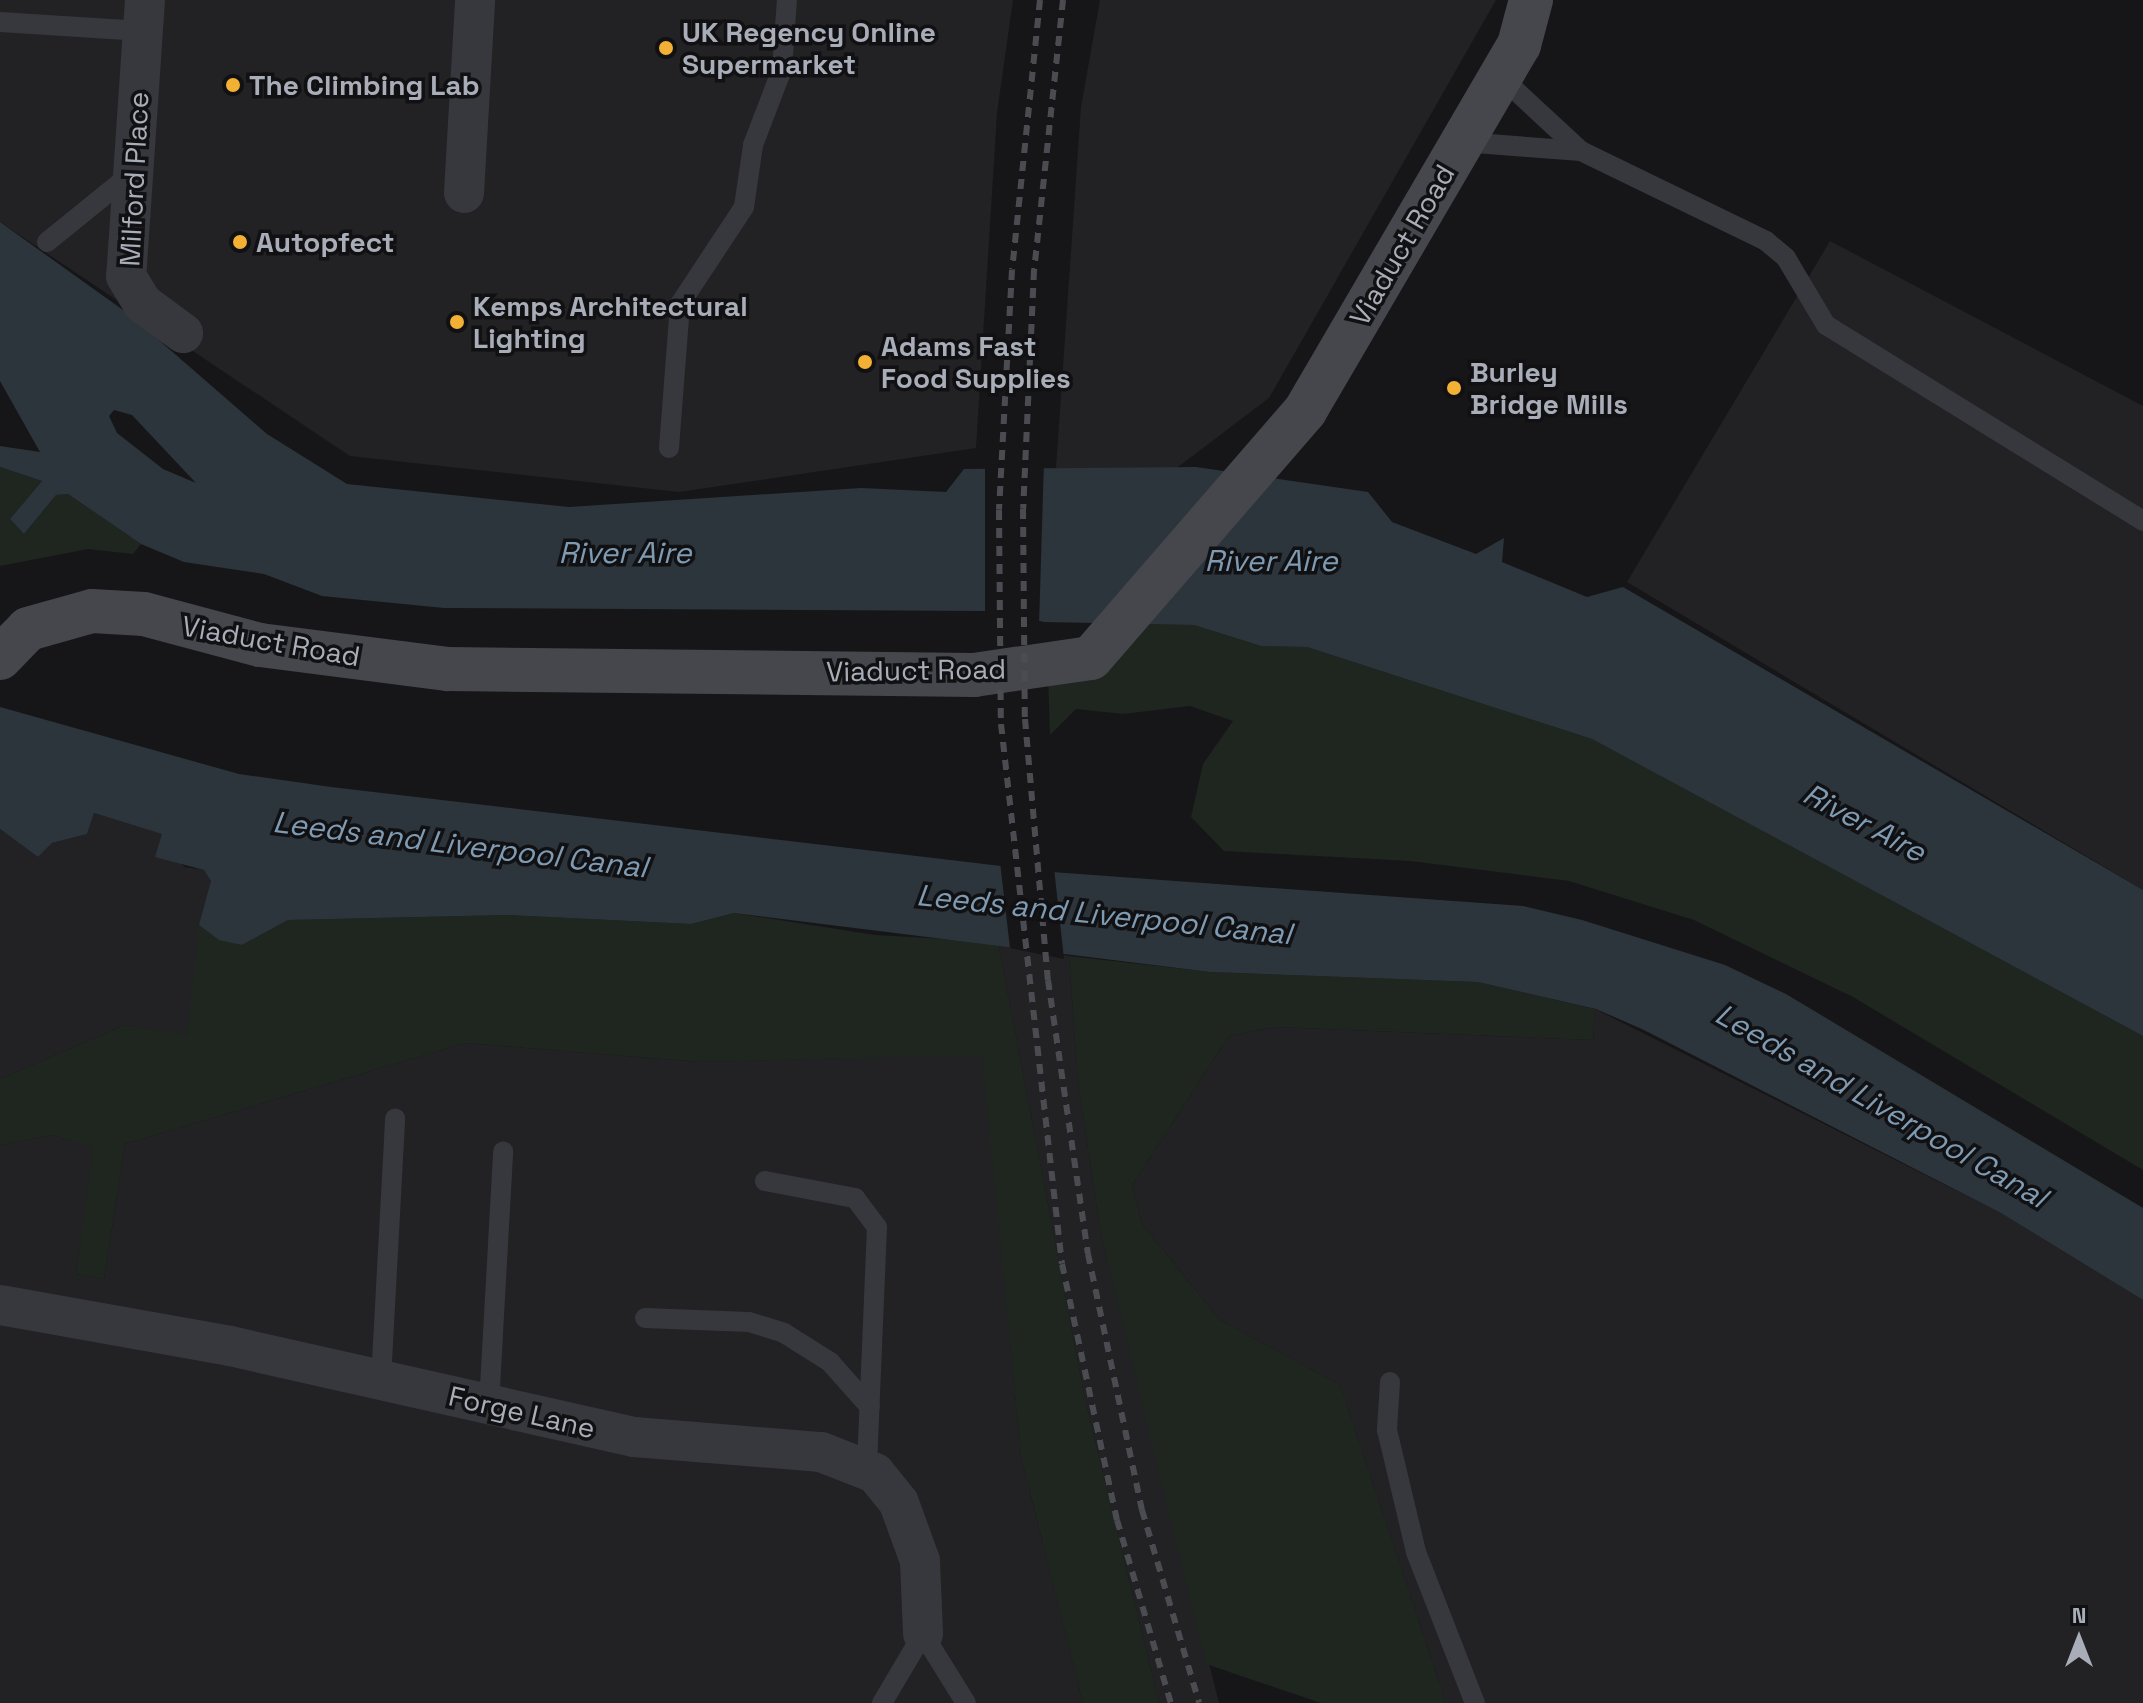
<!DOCTYPE html>
<style>
body{margin:0}
#map{position:relative;width:2143px;height:1703px;overflow:hidden;background:#161618;font-family:"Space Grotesk",sans-serif}
div>[style]{position:absolute}
[style*='--x']{left:calc(var(--x)*1px);top:calc(var(--y)*1px);width:calc(var(--w)*1px);rotate:calc(var(--a)*1deg)}
.built>*{inset:0;background:#222225}
.green>*{inset:0;background:#1e261f}
.water>*{inset:0;background:#2c353c}
.pier>*{inset:0;background:#161618}
.lane>*{height:20px;margin:-10px;padding:0 10px;transform-origin:10px;border-radius:10px;background:#37383d}
.street>*{height:40px;margin:-20px;padding:0 20px;transform-origin:20px;border-radius:20px;background:#37383d}
.secondary>*{height:44px;margin:-22px;padding:0 22px;transform-origin:22px;border-radius:22px;background:#45474d}
.rail>*{height:6px;margin-top:-3px;transform-origin:0;background:repeating-linear-gradient(90deg,#4a4c52 0 10px,transparent 0 18px)}
.dots>*{width:22px;height:22px;translate:-50% -50%;box-sizing:border-box;border:4px solid #111113;border-radius:50%}
span{translate:-50% -50%;white-space:nowrap;text-align:center;line-height:1.15;-webkit-text-stroke:7px #111113;paint-order:stroke}
.poi-label{font-size:28px;color:#a8adb8;font-weight:700}
.left{translate:0 -50%;text-align:left}
.street-label{font-size:28px;color:#a8adb8}
.water-label{font-size:30px;color:#7f9bb3;font-style:italic}
.north{position:absolute;left:2039px;top:1599px;width:80px;height:80px;-webkit-text-stroke:6px #111113;paint-order:stroke;rotate:0deg;font-size:22px;font-weight:700;line-height:32px;text-align:center;color:#a8adb8}
.north::after{content:'';display:block;margin:auto;width:28px;height:36px;background:#a8adb8;clip-path:polygon(50% 0,100% 100%,50% 72%,0 100%)}
</style>
<div id="map">
<div class="built">
<div style="clip-path:polygon(0 0,1013px 0,997px 113px,976px 448px,679px 492px,350px 456px,0 222px)"></div>
<div style="clip-path:polygon(1100px 0,1496px 0,1269px 398px,1174px 470px,1056px 468px,1081px 107px)"></div>
<div style="clip-path:polygon(1830px 241px,2143px 406px,2143px 890px,1627px 582px)"></div>
<div style="clip-path:polygon(94px 813px,163px 834px,184px 867px,205px 870px,211px 881px,187px 1036px,125px 1025px,0 1079px,0 829px,38px 857px,52px 843px,87px 834px)"></div>
<div style="clip-path:polygon(998px 942px,1069px 956px,1078px 1083px,1101px 1235px,1219px 1703px,1159px 1703px,1085px 1399px)"></div>
<div style="clip-path:polygon(1595px 1009px,2001px 1213px,2143px 1300px,2143px 1703px,1446px 1703px,1340px 1385px,1220px 1320px,1142px 1224px,1132px 1185px,1229px 1036px,1275px 1027px,1593px 1040px)"></div>
<div style="clip-path:polygon(465px 1043px,700px 1062px,983px 1054px,1021px 1456px,1083px 1703px,0 1703px,0 1145px,52px 1135px,94px 1148px,76px 1274px,104px 1279px,125px 1144px)"></div>
</div>
<div class="green">
<div style="clip-path:polygon(0 467px,42px 481px,10px 519px,24px 534px,56px 495px,68px 494px,141px 544px,133px 554px,88px 549px,0 566px)"></div>
<div style="clip-path:polygon(1105px 623px,1194px 625px,1261px 646px,1307px 647px,1592px 739px,2143px 1036px,2143px 1170px,1853px 997px,1694px 920px,1569px 881px,1410px 861px,1224px 851px,1191px 817px,1203px 764px,1233px 721px,1190px 706px,1123px 714px,1076px 709px,1050px 735px,1048px 676px)"></div>
<div style="clip-path:polygon(734px 913px,875px 935px,998px 942px,1085px 1399px,1159px 1703px,1083px 1703px,1021px 1456px,982px 1055px,700px 1062px,465px 1043px,125px 1144px,104px 1279px,76px 1274px,93px 1148px,52px 1135px,0 1145px,0 1079px,125px 1025px,187px 1035px,199px 925px,242px 945px,288px 920px,506px 915px,691px 924px)"></div>
<div style="clip-path:polygon(1069px 956px,1210px 972px,1478px 982px,1595px 1009px,1593px 1040px,1275px 1027px,1229px 1036px,1132px 1185px,1142px 1224px,1220px 1320px,1340px 1385px,1446px 1703px,1321px 1703px,1206px 1664px,1101px 1235px,1078px 1083px)"></div>
</div>
<div class="water">
<div style="clip-path:polygon(evenodd,0 222px,130px 315px,267px 434px,347px 484px,569px 507px,861px 488px,946px 492px,964px 469px,1196px 467px,1368px 492px,1392px 522px,1476px 554px,1504px 538px,1502px 562px,1587px 597px,1623px 587px,2143px 890px,2143px 1036px,1592px 739px,1307px 647px,1261px 646px,1194px 625px,1045px 622px,984px 611px,444px 608px,322px 596px,264px 574px,184px 562px,141px 544px,68px 494px,56px 495px,24px 534px,10px 519px,42px 481px,0 467px,0 446px,40px 452px,0 381px,0 222px,114px 410px,132px 415px,196px 483px,163px 469px,117px 433px,109px 416px,114px 410px)"></div>
<div style="clip-path:polygon(0 707px,239px 774px,331px 787px,1052px 872px,1523px 906px,1582px 920px,1725px 965px,1786px 994px,2143px 1208px,2143px 1300px,2001px 1213px,1644px 1030px,1596px 1009px,1478px 982px,1210px 972px,734px 913px,691px 924px,506px 915px,288px 920px,242px 945px,219px 940px,199px 925px,211px 881px,204px 870px,155px 857px,162px 834px,94px 813px,87px 834px,52px 843px,38px 857px,0 829px)"></div>
</div>
<div class="pier">
<div style="clip-path:polygon(1044px 461px,1039px 625px,985px 615px,985px 465px)"></div>
<div style="clip-path:polygon(1000px 862px,1054px 868px,1064px 959px,1010px 948px)"></div>
</div>
<div class="lane">
<div style="--x:0;--y:22;--w:142;--a:3.6"></div>
<div style="--x:1501;--y:77;--w:109;--a:42.8"></div>
<div style="--x:1581;--y:151;--w:206;--a:25.9"></div>
<div style="--x:1766;--y:241;--w:26;--a:40"></div>
<div style="--x:1786;--y:258;--w:78;--a:59.2"></div>
<div style="--x:1826;--y:325;--w:373;--a:31.7"></div>
<div style="--x:1463;--y:142;--w:118;--a:4.4"></div>
<div style="--x:47;--y:242;--w:108;--a:-39"></div>
<div style="--x:669;--y:448;--w:144;--a:-85.6"></div>
<div style="--x:680;--y:304;--w:116;--a:-56.6"></div>
<div style="--x:744;--y:207;--w:63;--a:-81.7"></div>
<div style="--x:753;--y:145;--w:81;--a:-69.1"></div>
<div style="--x:782;--y:69;--w:69;--a:-85.9"></div>
<div style="--x:765;--y:1181;--w:92;--a:10.7"></div>
<div style="--x:855;--y:1198;--w:36;--a:53"></div>
<div style="--x:877;--y:1227;--w:243;--a:92.4"></div>
<div style="--x:645;--y:1318;--w:104;--a:2.2"></div>
<div style="--x:749;--y:1322;--w:37;--a:17"></div>
<div style="--x:784;--y:1333;--w:54;--a:32.2"></div>
<div style="--x:830;--y:1362;--w:60;--a:48.4"></div>
<div style="--x:381;--y:1380;--w:262;--a:-86.9"></div>
<div style="--x:1390;--y:1382;--w:48;--a:93.6"></div>
<div style="--x:1387;--y:1430;--w:125;--a:76.6"></div>
<div style="--x:1416;--y:1552;--w:162;--a:68.7"></div>
<div style="--x:489;--y:1405;--w:254;--a:-86.8"></div>
<div style="--x:882;--y:1703;--w:80;--a:-59.3"></div>
<div style="--x:923;--y:1634;--w:81;--a:58.1"></div>
</div>
<div class="street">
<div style="--x:145;--y:0;--w:277;--a:93.9"></div>
<div style="--x:126;--y:276;--w:31;--a:59"></div>
<div style="--x:142;--y:303;--w:51;--a:36.2"></div>
<div style="--x:464;--y:193;--w:193;--a:-86.7"></div>
<div style="--x:0;--y:1305;--w:234;--a:10.1"></div>
<div style="--x:230;--y:1346;--w:414;--a:12.7"></div>
<div style="--x:634;--y:1437;--w:188;--a:4.6"></div>
<div style="--x:821;--y:1452;--w:58;--a:21.3"></div>
<div style="--x:875;--y:1473;--w:38;--a:51"></div>
<div style="--x:899;--y:1503;--w:62;--a:70.1"></div>
<div style="--x:920;--y:1561;--w:73;--a:87.6"></div>
</div>
<div class="secondary">
<div style="--x:0;--y:658;--w:40;--a:-46"></div>
<div style="--x:28;--y:629;--w:66;--a:-15.7"></div>
<div style="--x:92;--y:611;--w:52;--a:3.3"></div>
<div style="--x:144;--y:614;--w:120;--a:15"></div>
<div style="--x:260;--y:645;--w:190;--a:7.3"></div>
<div style="--x:448;--y:669;--w:526;--a:0.65"></div>
<div style="--x:974;--y:675;--w:118;--a:-8.3"></div>
<div style="--x:1091;--y:658;--w:327;--a:-49.1"></div>
<div style="--x:1305;--y:411;--w:424;--a:-59.7"></div>
<div style="--x:1519;--y:45;--w:47;--a:-75.1"></div>
</div>
<div class="rail">
<div style="--x:1040;--y:0;--w:271;--a:95.9"></div>
<div style="--x:1012;--y:270;--w:240;--a:93.1"></div>
<div style="--x:999;--y:510;--w:214;--a:89.5"></div>
<div style="--x:1001;--y:724;--w:543;--a:83.56"></div>
<div style="--x:1062;--y:1264;--w:262;--a:77.9"></div>
<div style="--x:1117;--y:1520;--w:191;--a:73.6"></div>
<div style="--x:1063;--y:0;--w:272;--a:96.1"></div>
<div style="--x:1034;--y:270;--w:239;--a:92.6"></div>
<div style="--x:1023;--y:509;--w:210;--a:89.5"></div>
<div style="--x:1025;--y:719;--w:262;--a:85"></div>
<div style="--x:1048;--y:980;--w:277;--a:81.7"></div>
<div style="--x:1088;--y:1254;--w:262;--a:78.1"></div>
<div style="--x:1142;--y:1510;--w:201;--a:73.5"></div>
</div>
<div class="dots">
<div style="left:666px;top:48px;background:#f2b134"></div>
<div style="left:233px;top:85px;background:#f2b134"></div>
<div style="left:240px;top:242px;background:#f2b134"></div>
<div style="left:457px;top:322px;background:#f2b134"></div>
<div style="left:865px;top:362px;background:#f2b134"></div>
<div style="left:1454px;top:388px;background:#f2b134"></div>
</div>
<div class="poi-label">
<span class="left" style="left:682px;top:48px">UK Regency Online<br>Supermarket</span>
<span class="left" style="left:249px;top:85px">The Climbing Lab</span>
<span class="left" style="left:256px;top:242px">Autopfect</span>
<span class="left" style="left:473px;top:322px">Kemps Architectural<br>Lighting</span>
<span class="left" style="left:881px;top:362px">Adams Fast<br>Food Supplies</span>
<span class="left" style="left:1470px;top:388px">Burley<br>Bridge Mills</span>
</div>
<div class="street-label">
<span style="left:134px;top:179px;rotate:-87deg">Milford Place</span>
<span style="left:1402px;top:245px;rotate:-60deg">Viaduct Road</span>
<span style="left:271px;top:641px;rotate:10deg">Viaduct Road</span>
<span style="left:916px;top:670px;rotate:-1deg">Viaduct Road</span>
<span style="left:522px;top:1412px;rotate:13deg">Forge Lane</span>
</div>
<div class="water-label">
<span style="left:625px;top:553px">River Aire</span>
<span style="left:1271px;top:561px">River Aire</span>
<span style="left:1864px;top:823px;rotate:28deg">River Aire</span>
<span style="left:460px;top:845px;rotate:7deg">Leeds and Liverpool Canal</span>
<span style="left:1104px;top:915px;rotate:6deg">Leeds and Liverpool Canal</span>
<span style="left:1881px;top:1106px;rotate:30deg">Leeds and Liverpool Canal</span>
</div>
<div class="north">N</div>
</div>
